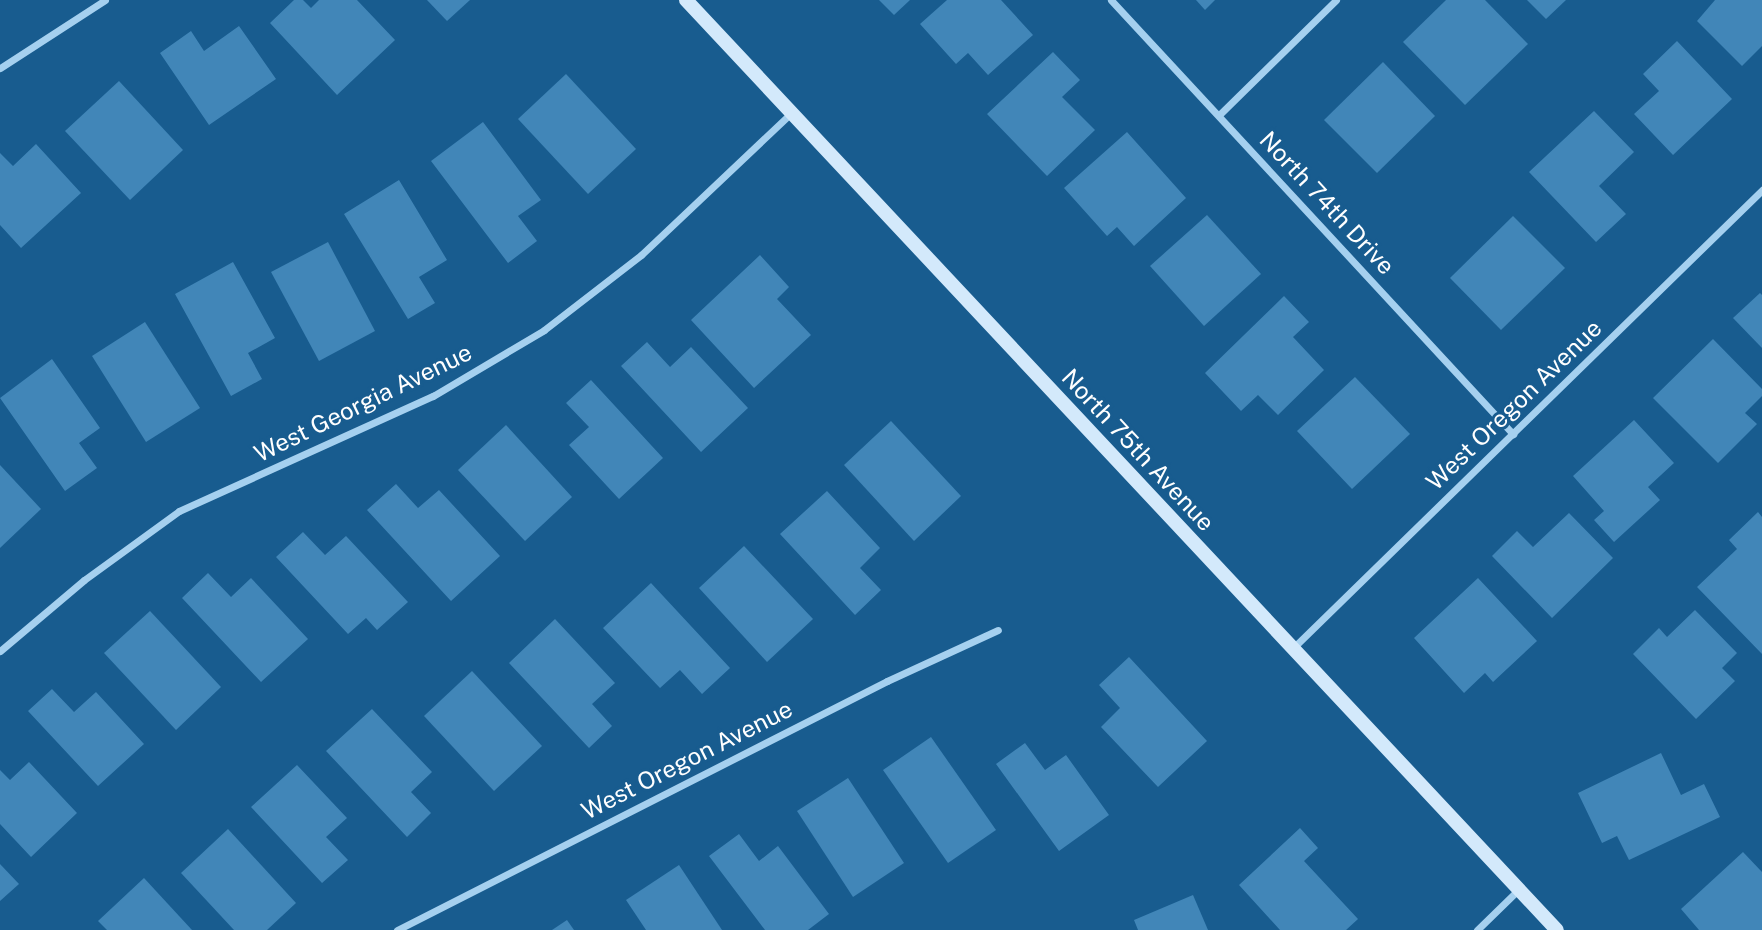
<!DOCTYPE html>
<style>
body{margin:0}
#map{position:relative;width:1762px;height:930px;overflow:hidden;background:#185c8f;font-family:"Public Sans",sans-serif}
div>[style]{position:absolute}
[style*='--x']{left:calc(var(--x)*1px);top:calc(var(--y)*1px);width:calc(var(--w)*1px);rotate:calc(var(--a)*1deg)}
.building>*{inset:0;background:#4186b8}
.street>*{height:7px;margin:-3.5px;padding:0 3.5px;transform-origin:3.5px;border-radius:3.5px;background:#a5d0ef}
.secondary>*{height:14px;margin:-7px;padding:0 7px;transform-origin:7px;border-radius:7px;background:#d3e9fb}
span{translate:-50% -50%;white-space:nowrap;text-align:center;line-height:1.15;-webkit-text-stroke:6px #185c8f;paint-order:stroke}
.street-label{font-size:24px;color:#fff}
</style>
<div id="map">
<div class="building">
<div style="clip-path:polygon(294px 0,303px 0,311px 8px,319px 0,357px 0,395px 40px,337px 95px,270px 23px)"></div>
<div style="clip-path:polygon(427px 0,470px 0,447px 21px)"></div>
<div style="clip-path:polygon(879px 0,910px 0,894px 15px)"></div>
<div style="clip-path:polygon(947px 0,1001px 0,1033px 35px,988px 75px,968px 53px,956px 64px,920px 24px)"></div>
<div style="clip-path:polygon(1196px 0,1215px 0,1205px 10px)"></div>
<div style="clip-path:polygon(1446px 0,1485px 0,1528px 44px,1465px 105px,1403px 42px)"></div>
<div style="clip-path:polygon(1527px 0,1566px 0,1546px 19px)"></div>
<div style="clip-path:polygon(1715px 0,1762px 0,1762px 46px,1742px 66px,1697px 21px)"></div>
<div style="clip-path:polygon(239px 26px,276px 79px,209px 125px,160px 53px,191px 31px,204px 51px)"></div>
<div style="clip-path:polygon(1677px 41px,1732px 99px,1673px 155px,1634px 114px,1659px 91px,1643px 74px)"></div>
<div style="clip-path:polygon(1053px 52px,1080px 80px,1062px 97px,1095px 130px,1047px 176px,987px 114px)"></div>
<div style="clip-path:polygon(1383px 62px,1435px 116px,1377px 173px,1324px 120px)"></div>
<div style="clip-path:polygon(566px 74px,636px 149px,588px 194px,518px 119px)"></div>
<div style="clip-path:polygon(119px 81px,183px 150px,130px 200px,65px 131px)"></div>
<div style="clip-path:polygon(1594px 111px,1634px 152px,1599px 186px,1626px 214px,1596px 242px,1529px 172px)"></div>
<div style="clip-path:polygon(483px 122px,541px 200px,518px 216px,537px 241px,508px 263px,431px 161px)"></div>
<div style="clip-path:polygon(1127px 132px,1186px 198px,1134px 246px,1117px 227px,1107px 236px,1064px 188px)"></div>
<div style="clip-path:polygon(36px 144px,81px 193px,21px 248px,0 225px,0 153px,13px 166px)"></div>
<div style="clip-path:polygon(399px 180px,447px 260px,419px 277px,435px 303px,408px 319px,344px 214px)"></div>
<div style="clip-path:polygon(1207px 215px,1261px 274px,1204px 326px,1150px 266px)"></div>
<div style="clip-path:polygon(1513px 216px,1565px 268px,1501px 330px,1450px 278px)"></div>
<div style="clip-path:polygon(328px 242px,375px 331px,319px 361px,271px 272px)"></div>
<div style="clip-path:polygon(760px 255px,789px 287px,777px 299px,811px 335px,754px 388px,691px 320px)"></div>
<div style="clip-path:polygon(233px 262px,275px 338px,248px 353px,262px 379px,231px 396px,175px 294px)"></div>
<div style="clip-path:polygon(1760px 293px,1762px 295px,1762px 348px,1733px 318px)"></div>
<div style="clip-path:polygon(1284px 296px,1309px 322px,1293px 337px,1324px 370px,1278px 415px,1258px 395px,1241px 411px,1205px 373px)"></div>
<div style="clip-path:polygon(145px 322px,200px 408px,146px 442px,92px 356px)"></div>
<div style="clip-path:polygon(1713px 339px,1762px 389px,1762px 396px,1745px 413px,1757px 424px,1718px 463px,1653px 398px)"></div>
<div style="clip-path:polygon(647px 342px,670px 367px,691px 347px,748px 408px,701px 452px,621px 366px)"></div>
<div style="clip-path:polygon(52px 359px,100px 428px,79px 443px,97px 468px,65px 491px,0 398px)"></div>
<div style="clip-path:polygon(1355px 377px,1410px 434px,1352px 489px,1297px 431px)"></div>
<div style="clip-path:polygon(591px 380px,663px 458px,619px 499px,569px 445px,589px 427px,566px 403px)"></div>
<div style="clip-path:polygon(1634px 420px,1674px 463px,1648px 487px,1660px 500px,1614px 542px,1594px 520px,1604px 511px,1573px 476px)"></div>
<div style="clip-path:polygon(891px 421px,961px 496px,914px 541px,844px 465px)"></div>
<div style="clip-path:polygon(506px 425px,572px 497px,525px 541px,458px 470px)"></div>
<div style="clip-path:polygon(0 465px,41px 509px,0 548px)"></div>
<div style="clip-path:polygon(396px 484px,418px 508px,439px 490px,500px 556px,451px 601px,367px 510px)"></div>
<div style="clip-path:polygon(827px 491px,880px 548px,860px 568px,881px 590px,855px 615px,780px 534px)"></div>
<div style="clip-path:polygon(1758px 512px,1762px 517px,1762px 654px,1697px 587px,1737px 549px,1729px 540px)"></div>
<div style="clip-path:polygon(1569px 513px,1613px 558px,1552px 618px,1492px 556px,1517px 531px,1533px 547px)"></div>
<div style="clip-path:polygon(303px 532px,325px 555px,346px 536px,408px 602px,377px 630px,366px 618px,348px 634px,276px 557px)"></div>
<div style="clip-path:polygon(744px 546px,813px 619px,767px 662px,699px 588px)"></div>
<div style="clip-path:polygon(208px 573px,231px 597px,251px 578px,308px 639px,261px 682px,182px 598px)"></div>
<div style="clip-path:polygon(1478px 578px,1537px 641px,1493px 682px,1485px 673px,1464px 693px,1414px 638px)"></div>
<div style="clip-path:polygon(651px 583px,730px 668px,702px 694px,680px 670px,660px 688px,603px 628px)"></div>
<div style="clip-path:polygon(1695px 610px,1737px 653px,1722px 668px,1735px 681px,1696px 719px,1633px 654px,1659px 628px,1667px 637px)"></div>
<div style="clip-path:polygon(150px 611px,221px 687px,176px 730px,104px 653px)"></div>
<div style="clip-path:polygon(555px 619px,615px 683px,592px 704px,612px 726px,589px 748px,509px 663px)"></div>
<div style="clip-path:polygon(1129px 657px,1207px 741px,1158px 787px,1101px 727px,1120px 708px,1099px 685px)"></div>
<div style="clip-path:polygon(472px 671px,542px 746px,494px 791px,424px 716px)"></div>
<div style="clip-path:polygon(52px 689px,74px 712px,96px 692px,144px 744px,98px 786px,28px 711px)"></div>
<div style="clip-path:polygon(372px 709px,432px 772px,411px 792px,431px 813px,407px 837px,326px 751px)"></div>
<div style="clip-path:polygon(931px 737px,996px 830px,948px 863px,883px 770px)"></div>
<div style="clip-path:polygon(1025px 743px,1045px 770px,1066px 755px,1109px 815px,1059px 851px,996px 764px)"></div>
<div style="clip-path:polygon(1661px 753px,1681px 795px,1704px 784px,1720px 817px,1629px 860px,1617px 836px,1602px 843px,1578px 793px)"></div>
<div style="clip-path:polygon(29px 762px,77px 813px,31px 857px,0 824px,0 770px,10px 780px)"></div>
<div style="clip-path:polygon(297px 765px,347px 818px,326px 837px,348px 860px,322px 883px,251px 807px)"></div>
<div style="clip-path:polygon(848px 778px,904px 863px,853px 897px,797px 811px)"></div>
<div style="clip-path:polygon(1300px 828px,1318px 848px,1304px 861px,1358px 919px,1346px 930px,1280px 930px,1239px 885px)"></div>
<div style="clip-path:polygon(228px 829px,296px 903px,267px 930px,234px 930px,181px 873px)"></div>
<div style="clip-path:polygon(739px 834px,759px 861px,778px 846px,829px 914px,808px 930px,765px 930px,709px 856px)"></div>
<div style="clip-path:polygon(1743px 852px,1762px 872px,1762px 930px,1699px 930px,1681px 909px)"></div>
<div style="clip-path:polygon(0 864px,19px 884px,0 901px)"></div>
<div style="clip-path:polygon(679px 865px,722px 930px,646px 930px,626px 900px)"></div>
<div style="clip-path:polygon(144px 878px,192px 930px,107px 930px,98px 921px)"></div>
<div style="clip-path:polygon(1193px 895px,1208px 930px,1138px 930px,1134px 920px)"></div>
<div style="clip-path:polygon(567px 920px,574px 930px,552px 930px)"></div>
</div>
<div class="street">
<div style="--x:1111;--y:0;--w:592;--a:47.19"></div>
<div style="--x:0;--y:68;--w:125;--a:-32.9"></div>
<div style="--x:1219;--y:115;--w:164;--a:-44.5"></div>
<div style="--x:1293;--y:648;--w:656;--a:-44.32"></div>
<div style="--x:0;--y:651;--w:110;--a:-40.2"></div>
<div style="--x:84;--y:580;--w:117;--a:-36"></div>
<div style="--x:179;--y:511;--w:279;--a:-24.4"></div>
<div style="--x:433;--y:396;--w:129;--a:-30.7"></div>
<div style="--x:544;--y:330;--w:123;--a:-37.7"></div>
<div style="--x:641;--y:255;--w:207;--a:-43.4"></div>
<div style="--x:397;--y:930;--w:550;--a:-26.94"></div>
<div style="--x:887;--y:681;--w:122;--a:-24.7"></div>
<div style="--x:1477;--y:930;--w:57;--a:-44.3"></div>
</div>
<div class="secondary">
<div style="--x:686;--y:0;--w:1274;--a:46.88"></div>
</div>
<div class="street-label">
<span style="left:1327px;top:203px;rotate:47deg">North 74th Drive</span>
<span style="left:363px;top:403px;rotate:-26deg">West Georgia Avenue</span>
<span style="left:1514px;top:405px;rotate:-44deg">West Oregon Avenue</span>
<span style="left:1138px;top:450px;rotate:47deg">North 75th Avenue</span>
<span style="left:687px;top:760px;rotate:-27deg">West Oregon Avenue</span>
</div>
</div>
